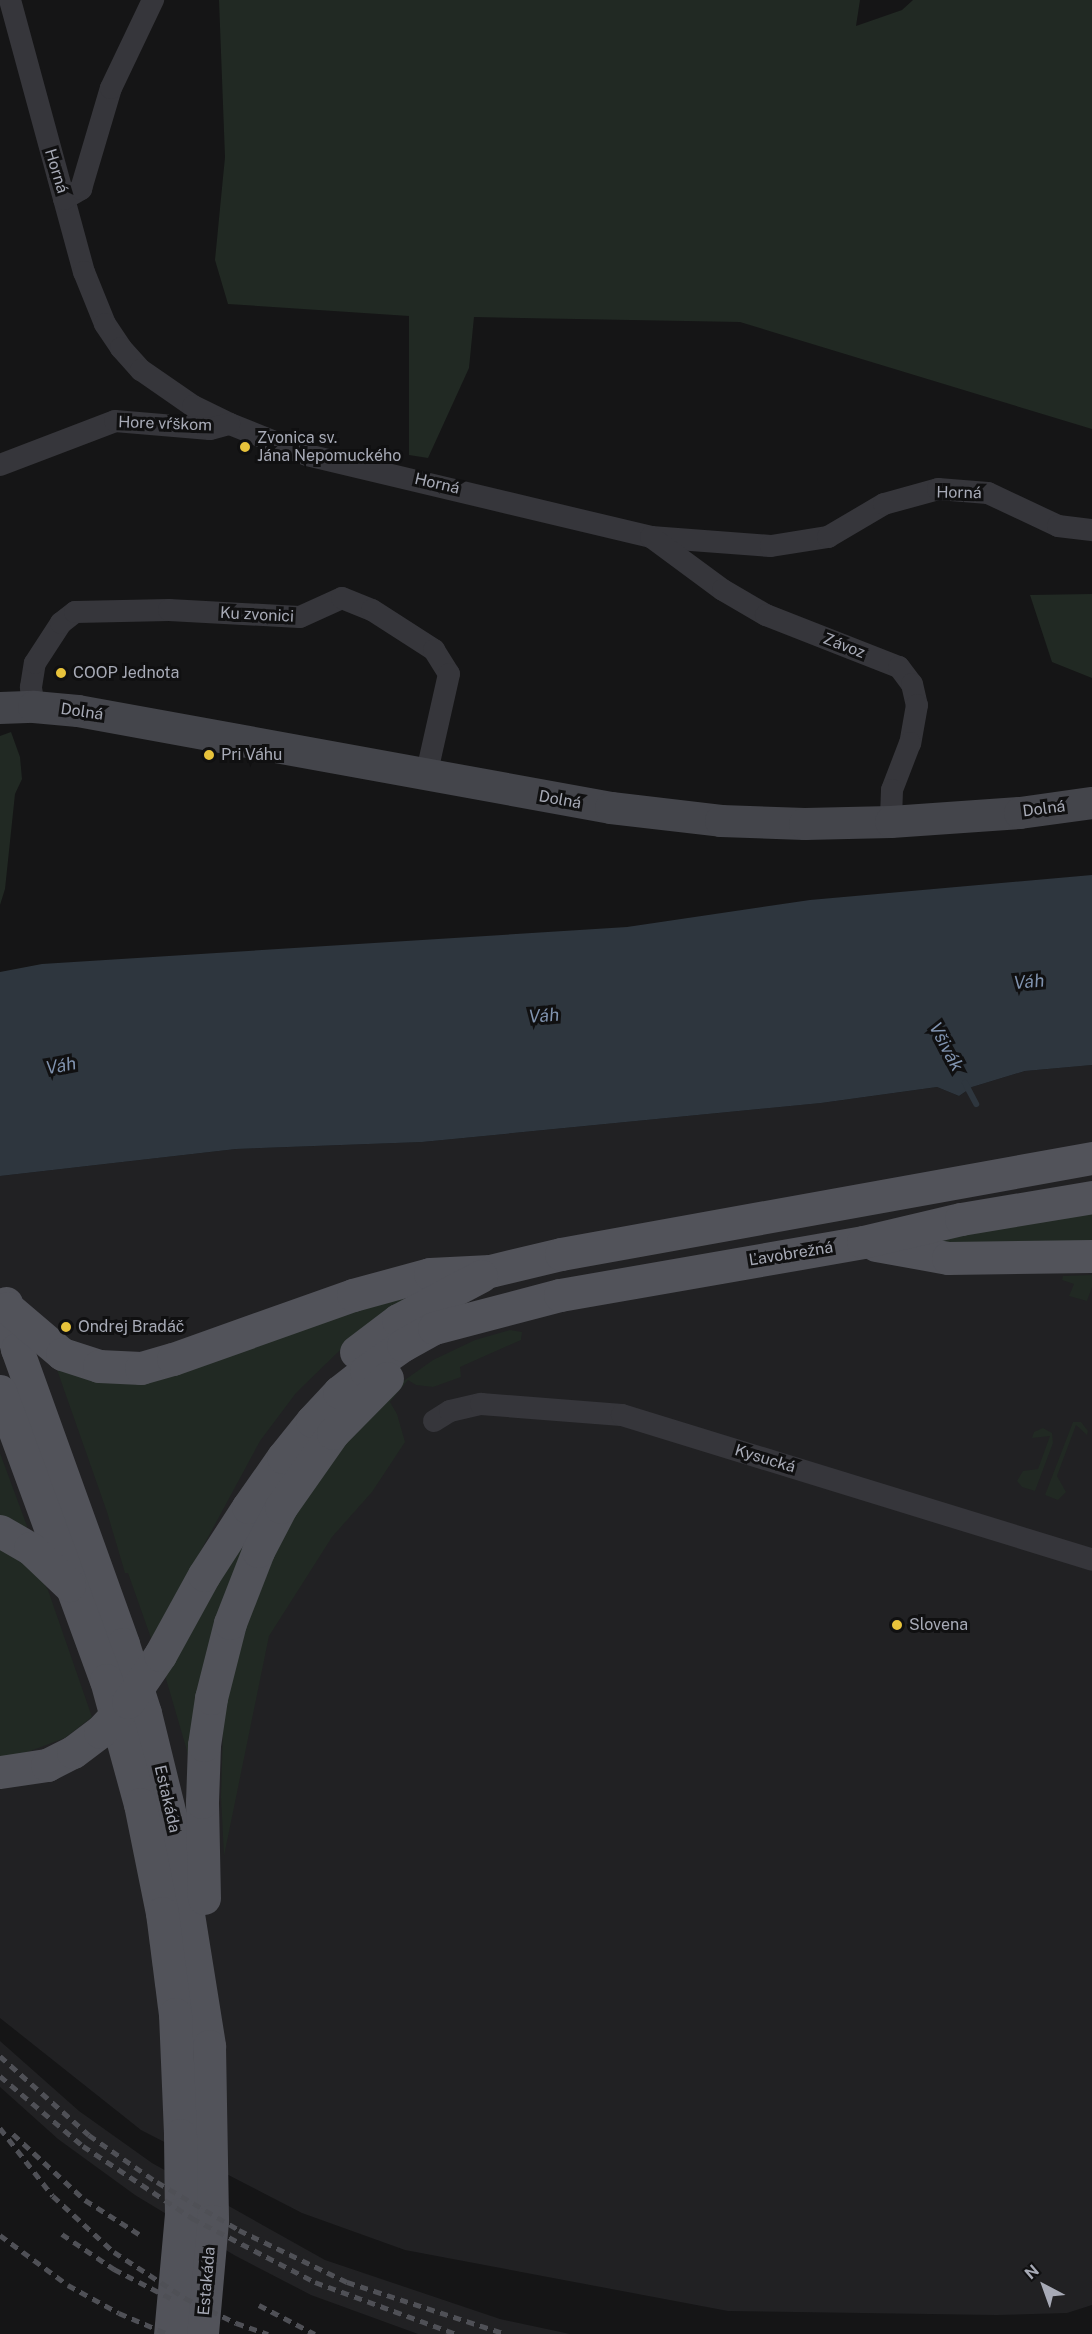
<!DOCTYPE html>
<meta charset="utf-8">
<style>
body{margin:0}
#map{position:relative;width:1092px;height:2334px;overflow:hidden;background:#151516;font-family:"Public Sans",sans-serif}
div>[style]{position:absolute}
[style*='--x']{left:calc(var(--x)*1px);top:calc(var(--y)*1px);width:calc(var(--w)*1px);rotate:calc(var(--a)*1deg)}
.built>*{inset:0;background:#212123}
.green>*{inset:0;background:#212923}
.water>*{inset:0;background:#2e363e}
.stream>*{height:6px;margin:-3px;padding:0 3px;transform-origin:3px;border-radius:3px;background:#2e363e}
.minor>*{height:22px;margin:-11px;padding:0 11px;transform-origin:11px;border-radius:11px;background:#36363b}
.secondary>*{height:32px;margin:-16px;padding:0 16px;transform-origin:16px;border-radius:16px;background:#44454b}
.primary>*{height:33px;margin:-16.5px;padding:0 16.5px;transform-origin:16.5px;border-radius:16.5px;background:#52535a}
.rail>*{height:4.5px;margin-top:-2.25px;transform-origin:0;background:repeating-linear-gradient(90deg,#4f5056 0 8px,transparent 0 14px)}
.dots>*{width:16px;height:16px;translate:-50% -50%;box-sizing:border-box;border:3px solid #101011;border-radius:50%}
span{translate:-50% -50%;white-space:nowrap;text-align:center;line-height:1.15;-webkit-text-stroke:6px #101011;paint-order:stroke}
.street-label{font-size:16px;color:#a7aab6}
.poi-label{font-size:16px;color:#a7aab6}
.left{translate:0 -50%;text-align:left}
.water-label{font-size:18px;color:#8093af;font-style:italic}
.north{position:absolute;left:1014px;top:2256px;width:60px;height:60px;-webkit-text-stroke:4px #101011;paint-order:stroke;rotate:319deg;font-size:16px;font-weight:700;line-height:24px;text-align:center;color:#a7aab6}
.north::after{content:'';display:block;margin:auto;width:21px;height:27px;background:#a7aab6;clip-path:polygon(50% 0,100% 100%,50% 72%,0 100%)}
</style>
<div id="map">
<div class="built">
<div style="clip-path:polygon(1092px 1065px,1092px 2305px,1067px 2313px,996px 2315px,728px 2311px,405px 2250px,302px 2213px,141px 2130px,0 2018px,0 1176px,236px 1149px,422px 1142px,821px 1103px,937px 1087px,959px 1096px,972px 1087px,1025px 1071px)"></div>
<div style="clip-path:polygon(0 2041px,79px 2111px,152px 2163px,325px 2260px,500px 2319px,570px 2334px,418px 2334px,311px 2295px,234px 2255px,135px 2195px,58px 2139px,0 2087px)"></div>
</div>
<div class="green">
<div style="clip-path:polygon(219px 0,860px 0,856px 26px,902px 10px,913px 0,1092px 0,1092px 429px,740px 322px,474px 317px,469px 368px,428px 458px,409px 455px,409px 316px,228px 304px,215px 260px,225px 157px)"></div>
<div style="clip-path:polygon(1092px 594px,1092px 678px,1052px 662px,1030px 595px)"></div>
<div style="clip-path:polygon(11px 732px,20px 757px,22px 779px,15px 794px,5px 889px,0 905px,0 736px)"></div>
<div style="clip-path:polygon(1092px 1212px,1092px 1245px,905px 1242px)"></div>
<div style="clip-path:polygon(1092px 1275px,1092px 1287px,1087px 1301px,1069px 1296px,1074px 1284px,1062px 1280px,1063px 1276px)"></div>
<div style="clip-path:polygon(431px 1289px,392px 1310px,338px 1352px,296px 1393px,260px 1441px,152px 1641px,128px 1573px,125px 1573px,107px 1512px,55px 1364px,67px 1370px,348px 1312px)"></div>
<div style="clip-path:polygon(510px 1330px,522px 1332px,521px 1340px,460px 1367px,461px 1377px,433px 1387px,416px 1385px,408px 1380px,390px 1402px,397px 1414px,405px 1442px,372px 1492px,332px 1537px,269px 1636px,224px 1856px,221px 1797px,223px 1727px,230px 1682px,242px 1627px,290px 1512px,378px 1399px,433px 1360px,475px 1340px)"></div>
<div style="clip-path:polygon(331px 1414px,190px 1761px,164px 1672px,218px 1574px)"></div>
<div style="clip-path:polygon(1073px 1422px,1081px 1422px,1088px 1431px,1087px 1435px,1076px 1425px,1057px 1476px,1066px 1492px,1058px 1500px,1045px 1495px)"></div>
<div style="clip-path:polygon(1043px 1428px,1052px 1433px,1053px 1443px,1035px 1491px,1022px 1487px,1017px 1481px,1023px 1471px,1038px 1469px,1050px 1436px,1032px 1438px,1034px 1432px)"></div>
<div style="clip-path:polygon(0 1453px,27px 1526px,25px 1532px,0 1523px)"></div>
<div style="clip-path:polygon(0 1540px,40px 1577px,48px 1590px,92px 1717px,65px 1738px,14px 1757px,0 1757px)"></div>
</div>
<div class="water">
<div style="clip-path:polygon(1092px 875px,1092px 1065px,1025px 1071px,972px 1087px,959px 1096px,937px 1087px,821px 1103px,422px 1142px,236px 1149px,0 1176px,0 972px,42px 964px,627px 927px,810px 900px)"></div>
</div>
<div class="stream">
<div style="--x:965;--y:1083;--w:24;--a:62"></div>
</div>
<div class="minor">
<div style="--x:10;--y:0;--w:282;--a:74.8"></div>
<div style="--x:84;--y:272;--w:56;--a:68"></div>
<div style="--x:105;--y:324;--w:29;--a:56"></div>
<div style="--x:121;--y:348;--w:30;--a:48"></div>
<div style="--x:141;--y:370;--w:63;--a:34.7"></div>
<div style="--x:193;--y:406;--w:41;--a:25.9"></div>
<div style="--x:230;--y:424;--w:83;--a:21.9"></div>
<div style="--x:307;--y:455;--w:354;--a:13.4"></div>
<div style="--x:651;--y:537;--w:120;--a:4.3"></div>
<div style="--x:771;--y:546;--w:58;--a:-9"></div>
<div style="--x:828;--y:537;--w:65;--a:-30.5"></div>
<div style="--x:884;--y:504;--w:56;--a:-15.5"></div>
<div style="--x:938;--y:489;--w:50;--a:4.6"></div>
<div style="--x:988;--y:493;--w:77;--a:25.2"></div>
<div style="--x:1058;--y:526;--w:34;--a:7"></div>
<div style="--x:64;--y:199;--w:20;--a:-30"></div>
<div style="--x:81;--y:189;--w:105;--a:-73.5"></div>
<div style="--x:111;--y:88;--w:98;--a:-64.5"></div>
<div style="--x:0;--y:465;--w:123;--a:-20.9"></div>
<div style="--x:115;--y:421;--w:95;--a:4.8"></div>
<div style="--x:210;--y:429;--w:20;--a:-15"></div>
<div style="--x:651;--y:537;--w:89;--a:36.4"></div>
<div style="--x:723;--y:590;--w:50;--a:30.2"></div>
<div style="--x:766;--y:615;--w:143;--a:21.4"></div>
<div style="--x:899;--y:667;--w:21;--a:53"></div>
<div style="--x:912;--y:684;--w:22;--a:77"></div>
<div style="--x:917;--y:705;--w:39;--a:100"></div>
<div style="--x:910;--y:743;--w:50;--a:111"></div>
<div style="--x:892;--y:790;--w:32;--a:92"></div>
<div style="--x:34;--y:707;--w:20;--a:-99"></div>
<div style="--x:31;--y:687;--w:24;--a:-81"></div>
<div style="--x:35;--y:663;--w:48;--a:-57"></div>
<div style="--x:61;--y:623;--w:18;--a:-38"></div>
<div style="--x:75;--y:612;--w:94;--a:-1.2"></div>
<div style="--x:169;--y:610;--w:131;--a:3.1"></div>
<div style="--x:300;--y:617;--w:46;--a:-24.3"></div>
<div style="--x:342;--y:598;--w:32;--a:22"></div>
<div style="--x:372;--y:610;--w:74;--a:32.8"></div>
<div style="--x:434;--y:650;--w:28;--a:58"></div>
<div style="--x:449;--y:674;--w:105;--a:102.7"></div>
<div style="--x:434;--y:1421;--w:19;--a:-32"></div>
<div style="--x:450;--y:1411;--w:32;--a:-13"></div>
<div style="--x:481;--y:1404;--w:141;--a:4.5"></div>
<div style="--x:622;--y:1415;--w:492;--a:17.1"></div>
</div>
<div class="secondary">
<div style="--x:0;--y:708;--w:34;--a:-2"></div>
<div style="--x:34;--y:707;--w:44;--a:5.2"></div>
<div style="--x:78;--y:711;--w:542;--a:10.31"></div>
<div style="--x:611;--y:808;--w:111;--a:6.7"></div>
<div style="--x:721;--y:821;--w:84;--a:2"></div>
<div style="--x:805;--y:824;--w:86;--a:-1.3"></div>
<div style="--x:891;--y:822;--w:129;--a:-4"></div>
<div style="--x:1020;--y:813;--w:73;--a:-7.9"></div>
</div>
<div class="primary">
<div style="--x:876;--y:1245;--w:73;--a:10.2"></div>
<div style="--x:948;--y:1258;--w:144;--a:-0.8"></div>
<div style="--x:6;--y:1303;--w:47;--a:76.6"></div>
<div style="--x:17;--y:1349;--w:313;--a:70.2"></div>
<div style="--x:123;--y:1644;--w:72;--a:72.3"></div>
<div style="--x:145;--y:1713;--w:130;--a:76.2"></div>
<div style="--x:176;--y:1839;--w:210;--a:80.9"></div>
<div style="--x:209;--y:2046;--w:175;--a:89"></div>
<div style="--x:212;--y:2221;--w:113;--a:95.1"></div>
<div style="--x:8;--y:1308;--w:71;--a:40.4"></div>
<div style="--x:62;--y:1354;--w:39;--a:18"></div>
<div style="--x:99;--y:1366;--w:42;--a:2.7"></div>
<div style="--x:141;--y:1368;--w:33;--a:-16"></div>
<div style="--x:173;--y:1359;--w:191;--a:-19.6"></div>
<div style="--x:353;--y:1295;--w:80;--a:-15.3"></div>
<div style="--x:430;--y:1274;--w:60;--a:-2.9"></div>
<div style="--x:490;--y:1271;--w:73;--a:-13.5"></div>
<div style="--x:561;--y:1254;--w:540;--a:-10.25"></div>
<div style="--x:356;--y:1352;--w:53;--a:-37.3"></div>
<div style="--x:398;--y:1320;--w:94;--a:-27.9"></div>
<div style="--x:0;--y:1391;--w:308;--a:69.9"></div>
<div style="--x:106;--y:1680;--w:129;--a:74.7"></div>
<div style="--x:140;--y:1804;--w:111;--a:78.6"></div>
<div style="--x:162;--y:1913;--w:102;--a:82.7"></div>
<div style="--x:175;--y:2014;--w:121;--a:87.6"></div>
<div style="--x:180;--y:2135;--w:79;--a:89.3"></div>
<div style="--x:181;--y:2214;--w:121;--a:95.2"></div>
<div style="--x:0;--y:1531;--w:34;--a:30"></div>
<div style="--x:30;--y:1548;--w:54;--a:43.5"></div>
<div style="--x:0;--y:1772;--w:48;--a:-8.5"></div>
<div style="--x:47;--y:1765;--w:29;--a:-27"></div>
<div style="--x:73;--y:1752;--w:34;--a:-37"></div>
<div style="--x:100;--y:1732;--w:41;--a:-47"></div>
<div style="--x:128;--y:1702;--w:57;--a:-55.8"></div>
<div style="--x:160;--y:1655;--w:91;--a:-61.2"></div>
<div style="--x:204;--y:1575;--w:81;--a:-57.1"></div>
<div style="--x:248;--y:1507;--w:61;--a:-55"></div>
<div style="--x:283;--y:1457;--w:46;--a:-51.1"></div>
<div style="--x:312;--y:1421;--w:40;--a:-47"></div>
<div style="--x:339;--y:1392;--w:34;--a:-38"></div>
<div style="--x:366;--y:1371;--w:45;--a:-35.1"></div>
<div style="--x:403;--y:1345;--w:35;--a:-29"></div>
<div style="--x:434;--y:1328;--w:130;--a:-14.7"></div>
<div style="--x:560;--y:1295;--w:308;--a:-9.9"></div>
<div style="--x:863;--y:1242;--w:101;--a:-13.2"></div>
<div style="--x:961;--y:1219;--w:133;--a:-9.5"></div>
<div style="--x:204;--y:1898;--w:96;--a:-91.2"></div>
<div style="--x:202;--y:1802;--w:57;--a:-88"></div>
<div style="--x:204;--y:1745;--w:48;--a:-81.5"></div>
<div style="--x:211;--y:1698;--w:77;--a:-75.8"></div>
<div style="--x:230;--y:1623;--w:77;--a:-68.7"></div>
<div style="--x:258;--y:1551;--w:50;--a:-62.4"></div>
<div style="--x:281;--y:1507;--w:90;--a:-54.9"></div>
<div style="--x:333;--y:1433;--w:77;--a:-45.5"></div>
</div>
<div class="rail">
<div style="--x:0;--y:2056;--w:119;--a:41.6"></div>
<div style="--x:89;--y:2135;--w:83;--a:34.7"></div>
<div style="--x:157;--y:2182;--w:95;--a:30.3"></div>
<div style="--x:239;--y:2230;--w:120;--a:25.7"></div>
<div style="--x:347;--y:2282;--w:167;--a:18.1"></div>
<div style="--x:0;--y:2076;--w:109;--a:40.1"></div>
<div style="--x:83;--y:2146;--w:131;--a:33.4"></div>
<div style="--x:192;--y:2218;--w:139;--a:27.5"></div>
<div style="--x:315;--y:2282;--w:150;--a:20.2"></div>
<div style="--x:0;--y:2128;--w:86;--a:52.1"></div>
<div style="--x:53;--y:2196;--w:83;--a:42.6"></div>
<div style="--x:114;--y:2252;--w:85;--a:32.9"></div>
<div style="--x:185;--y:2298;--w:57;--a:26.1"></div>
<div style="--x:236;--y:2323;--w:34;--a:19"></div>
<div style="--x:13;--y:2134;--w:98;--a:42.5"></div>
<div style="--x:85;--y:2200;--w:64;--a:32.2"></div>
<div style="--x:62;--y:2234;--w:63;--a:33.9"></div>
<div style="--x:114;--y:2269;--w:65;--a:27.3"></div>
<div style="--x:0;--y:2235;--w:84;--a:36.3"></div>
<div style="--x:68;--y:2285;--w:58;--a:28.8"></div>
<div style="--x:119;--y:2313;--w:53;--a:23.2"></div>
<div style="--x:259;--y:2305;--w:63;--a:27.4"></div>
</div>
<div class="dots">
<div style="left:245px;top:447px;background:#e8c33b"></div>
<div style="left:61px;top:673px;background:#e8c33b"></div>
<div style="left:209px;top:755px;background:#e8c33b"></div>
<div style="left:66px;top:1327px;background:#e8c33b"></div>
<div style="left:897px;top:1625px;background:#e8c33b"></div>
</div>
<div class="street-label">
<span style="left:56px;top:171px;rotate:73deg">Horná</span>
<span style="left:165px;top:424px;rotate:2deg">Hore vŕškom</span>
<span style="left:437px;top:484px;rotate:13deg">Horná</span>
<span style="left:959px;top:493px;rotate:1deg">Horná</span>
<span style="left:257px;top:615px;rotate:3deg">Ku zvonici</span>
<span style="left:844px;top:646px;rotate:21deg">Závoz</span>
<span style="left:82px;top:712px;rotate:8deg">Dolná</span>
<span style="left:560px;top:800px;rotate:10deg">Dolná</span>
<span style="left:1044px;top:809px;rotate:-7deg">Dolná</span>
<span style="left:791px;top:1254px;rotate:-9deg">Ľavobrežná</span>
<span style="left:765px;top:1459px;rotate:17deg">Kysucká</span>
<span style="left:167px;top:1799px;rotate:77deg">Estakáda</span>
<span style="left:207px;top:2281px;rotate:-85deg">Estakáda</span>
</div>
<div class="poi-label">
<span class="left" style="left:257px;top:447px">Zvonica sv.<br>Jána Nepomuckého</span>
<span class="left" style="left:73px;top:673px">COOP Jednota</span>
<span class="left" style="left:221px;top:755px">Pri Váhu</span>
<span class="left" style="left:78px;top:1327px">Ondrej Bradáč</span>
<span class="left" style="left:909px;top:1625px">Slovena</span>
</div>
<div class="water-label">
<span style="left:1029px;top:982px;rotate:-5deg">Váh</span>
<span style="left:544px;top:1016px;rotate:-4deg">Váh</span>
<span style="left:946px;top:1047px;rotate:62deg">Všivák</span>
<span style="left:61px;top:1066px;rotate:-10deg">Váh</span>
</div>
<div class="north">N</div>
</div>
